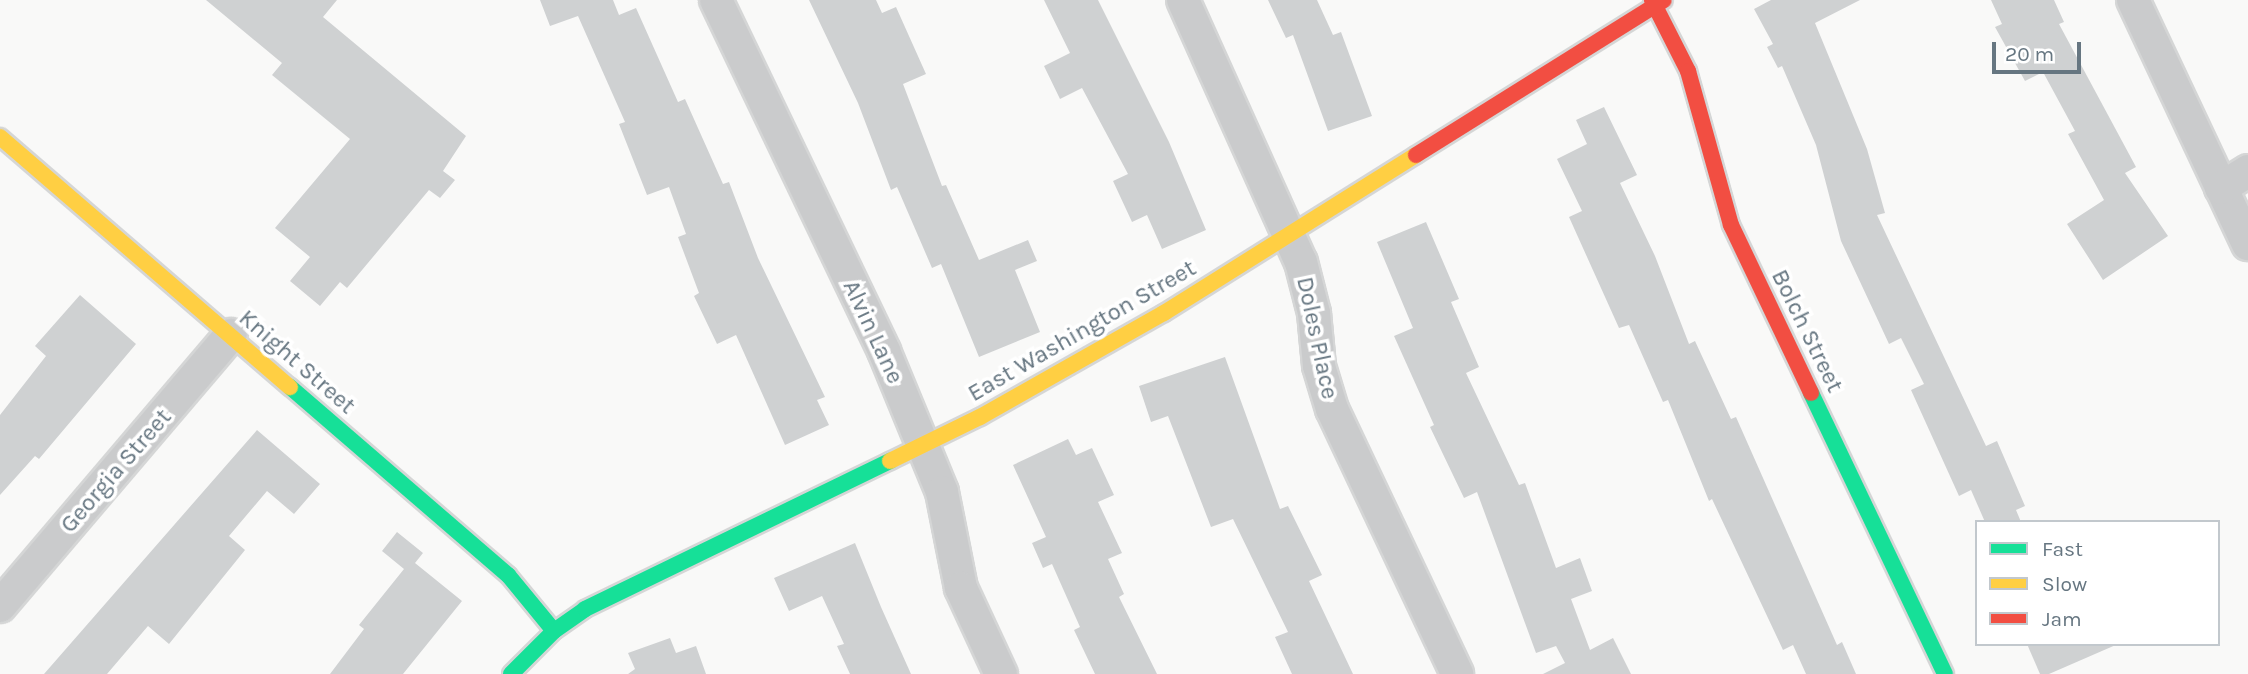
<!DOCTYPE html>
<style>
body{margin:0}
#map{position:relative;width:2248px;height:674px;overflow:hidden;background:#f9f9f8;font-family:Karla,sans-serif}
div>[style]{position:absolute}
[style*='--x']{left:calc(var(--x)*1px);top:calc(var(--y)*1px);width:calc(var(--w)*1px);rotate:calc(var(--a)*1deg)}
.building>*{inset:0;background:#cfd1d2}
.roads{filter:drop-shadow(2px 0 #d5d6d6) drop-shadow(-2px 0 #d5d6d6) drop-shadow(0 2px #d5d6d6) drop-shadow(0 -2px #d5d6d6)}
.street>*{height:32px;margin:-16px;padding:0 16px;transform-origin:16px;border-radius:16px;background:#cacbcc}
.fast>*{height:16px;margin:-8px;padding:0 8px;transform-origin:8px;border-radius:8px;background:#16e098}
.slow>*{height:16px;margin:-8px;padding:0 8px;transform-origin:8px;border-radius:8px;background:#ffcf43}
.jam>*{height:16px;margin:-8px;padding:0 8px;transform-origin:8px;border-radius:8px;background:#f24e42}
span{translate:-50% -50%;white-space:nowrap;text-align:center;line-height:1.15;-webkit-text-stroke:7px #fff;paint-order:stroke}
.street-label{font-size:24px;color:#667681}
.legend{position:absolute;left:1975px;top:520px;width:245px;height:126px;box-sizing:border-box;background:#fff;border:2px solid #c2c8cd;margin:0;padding:9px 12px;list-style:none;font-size:21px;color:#667681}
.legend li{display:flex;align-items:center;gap:14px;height:35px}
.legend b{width:35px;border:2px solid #c2c8cd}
.scale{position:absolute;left:1992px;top:42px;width:89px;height:32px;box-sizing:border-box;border:4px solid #667681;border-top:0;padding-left:9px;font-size:21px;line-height:24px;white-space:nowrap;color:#667681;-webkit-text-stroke:5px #fff;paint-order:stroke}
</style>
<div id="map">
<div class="building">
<div style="clip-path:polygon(206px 0,337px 0,323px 17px,466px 136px,443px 171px,455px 180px,440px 198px,429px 190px,347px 288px,340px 282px,320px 306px,290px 281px,310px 257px,275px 228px,350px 139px,272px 75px,282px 63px)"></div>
<div style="clip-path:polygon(540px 0,613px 0,619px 15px,636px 8px,678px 102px,685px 99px,723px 184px,729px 182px,758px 258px,825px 397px,817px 400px,829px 425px,785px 445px,736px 335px,717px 344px,694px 296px,699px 293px,678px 237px,686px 234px,669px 187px,647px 195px,619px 124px,625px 122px,578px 16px,550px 26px)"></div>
<div style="clip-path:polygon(809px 0,876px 0,882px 13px,896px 7px,926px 74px,903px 84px,942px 186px,946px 185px,979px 260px,1028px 240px,1037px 261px,1015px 270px,1040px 332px,979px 357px,941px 264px,932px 268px,897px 187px,891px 190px,858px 103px)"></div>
<div style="clip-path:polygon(1044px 0,1098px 0,1169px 142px,1206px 230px,1162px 249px,1147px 215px,1132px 222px,1113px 181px,1128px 174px,1082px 88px,1060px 99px,1044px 66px,1070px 53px)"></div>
<div style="clip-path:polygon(1268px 0,1317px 0,1333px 35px,1341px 32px,1372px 116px,1328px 131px,1293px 35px,1286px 38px)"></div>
<div style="clip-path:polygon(1771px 0,1860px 0,1815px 23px,1867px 149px,1885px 213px,1877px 215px,1986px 446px,1997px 441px,2025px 506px,2016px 510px,2021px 522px,1985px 522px,1971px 490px,1959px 496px,1911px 390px,1924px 384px,1901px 338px,1889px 344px,1876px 316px,1841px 241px,1816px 145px,1782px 66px,1778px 68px,1767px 47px,1773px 44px,1754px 9px)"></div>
<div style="clip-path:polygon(1991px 0,2054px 0,2064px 22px,2059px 24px,2136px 167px,2125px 173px,2168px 236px,2103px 280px,2067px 224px,2104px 200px,2068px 134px,2075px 131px,2043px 72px,2025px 81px,1995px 27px,2002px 24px)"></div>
<div style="clip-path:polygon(1604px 107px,1637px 175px,1620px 183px,1655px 256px,1689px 344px,1695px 341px,1731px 419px,1736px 417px,1837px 645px,1842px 642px,1856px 674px,1806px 674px,1793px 645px,1783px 650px,1712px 499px,1709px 501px,1668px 400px,1663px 402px,1629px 325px,1619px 328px,1569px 217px,1582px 211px,1557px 159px,1587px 144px,1576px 120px)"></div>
<div style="clip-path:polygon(1426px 222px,1459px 299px,1451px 302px,1479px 367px,1466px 373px,1519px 485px,1525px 483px,1556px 568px,1580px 558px,1592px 591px,1571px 599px,1590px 650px,1613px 638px,1631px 674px,1543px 674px,1565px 663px,1556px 646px,1536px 653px,1477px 492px,1464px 498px,1430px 427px,1434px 425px,1394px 336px,1413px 328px,1377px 242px)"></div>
<div style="clip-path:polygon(80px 295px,136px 344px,39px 459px,35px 456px,0 495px,0 415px,46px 356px,35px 346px)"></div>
<div style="clip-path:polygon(1225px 357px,1280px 509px,1288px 506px,1322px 575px,1309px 581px,1353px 674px,1292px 674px,1275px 637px,1288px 632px,1233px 519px,1211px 527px,1168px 416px,1151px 422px,1139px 386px)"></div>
<div style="clip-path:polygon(257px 430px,320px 484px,294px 514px,267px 491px,229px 536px,245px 550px,169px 644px,148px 626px,107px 674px,44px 674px)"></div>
<div style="clip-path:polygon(1068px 439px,1076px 455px,1092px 448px,1114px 495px,1098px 502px,1122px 553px,1108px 559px,1124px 594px,1119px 597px,1157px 674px,1095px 674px,1074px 630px,1080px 627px,1052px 564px,1043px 568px,1032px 543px,1046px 537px,1013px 465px)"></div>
<div style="clip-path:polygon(397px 532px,423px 553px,415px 563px,462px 601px,403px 674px,330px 674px,364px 629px,359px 625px,404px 569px,382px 551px)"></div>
<div style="clip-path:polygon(855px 543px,881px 607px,911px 674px,850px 674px,837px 646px,844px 644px,822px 596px,789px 611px,774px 578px)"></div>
<div style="clip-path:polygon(670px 638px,676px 653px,696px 646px,706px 674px,628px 674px,635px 669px,628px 653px)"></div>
<div style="clip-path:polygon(2027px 644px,2118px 644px,2049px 674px,2040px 674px)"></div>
</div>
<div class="roads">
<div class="street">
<div style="--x:716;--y:0;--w:389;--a:64.4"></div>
<div style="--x:884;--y:351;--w:152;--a:67.6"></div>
<div style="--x:942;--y:492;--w:98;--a:78.8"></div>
<div style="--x:961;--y:588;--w:95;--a:65.1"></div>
<div style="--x:1183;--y:0;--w:287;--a:65.8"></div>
<div style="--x:1301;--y:262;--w:53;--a:75.7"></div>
<div style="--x:1314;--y:313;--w:53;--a:84.6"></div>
<div style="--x:1319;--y:366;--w:45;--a:73.2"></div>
<div style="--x:1332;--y:409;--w:293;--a:64.7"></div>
<div style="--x:2133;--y:0;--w:270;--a:64.8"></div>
<div style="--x:2221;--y:188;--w:32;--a:-32"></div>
<div style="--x:0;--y:606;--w:356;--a:-49.6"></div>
</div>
<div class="fast">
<div style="--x:290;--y:387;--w:288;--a:40.8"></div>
<div style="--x:508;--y:575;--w:72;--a:50.6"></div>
<div style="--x:1811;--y:393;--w:311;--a:64.5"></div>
<div style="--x:511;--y:674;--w:61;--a:-45"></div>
<div style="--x:554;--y:631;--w:38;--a:-35"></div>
<div style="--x:585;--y:609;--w:339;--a:-25.9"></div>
</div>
<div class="slow">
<div style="--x:0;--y:137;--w:383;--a:40.8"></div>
<div style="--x:890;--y:461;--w:100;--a:-26.1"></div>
<div style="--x:980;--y:417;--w:211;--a:-29.5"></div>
<div style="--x:1164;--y:313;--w:297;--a:-32.1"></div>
</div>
<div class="jam">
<div style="--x:1652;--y:0;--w:80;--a:63.1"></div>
<div style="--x:1688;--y:71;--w:160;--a:74.4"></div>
<div style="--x:1731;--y:225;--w:186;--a:64.5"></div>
<div style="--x:1416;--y:155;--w:292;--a:-32"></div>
</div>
</div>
<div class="street-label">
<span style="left:1082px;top:331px;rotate:-30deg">East Washington Street</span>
<span style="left:1807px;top:331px;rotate:64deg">Bolch Street</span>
<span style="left:873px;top:332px;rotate:65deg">Alvin Lane</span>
<span style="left:1317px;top:338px;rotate:78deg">Doles Place</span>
<span style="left:297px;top:362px;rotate:41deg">Knight Street</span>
<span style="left:116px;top:471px;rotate:-49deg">Georgia Street</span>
</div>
<ul class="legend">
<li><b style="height:9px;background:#16e098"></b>Fast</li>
<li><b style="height:9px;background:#ffcf43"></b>Slow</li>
<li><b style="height:9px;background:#f24e42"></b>Jam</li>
</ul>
<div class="scale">20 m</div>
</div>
